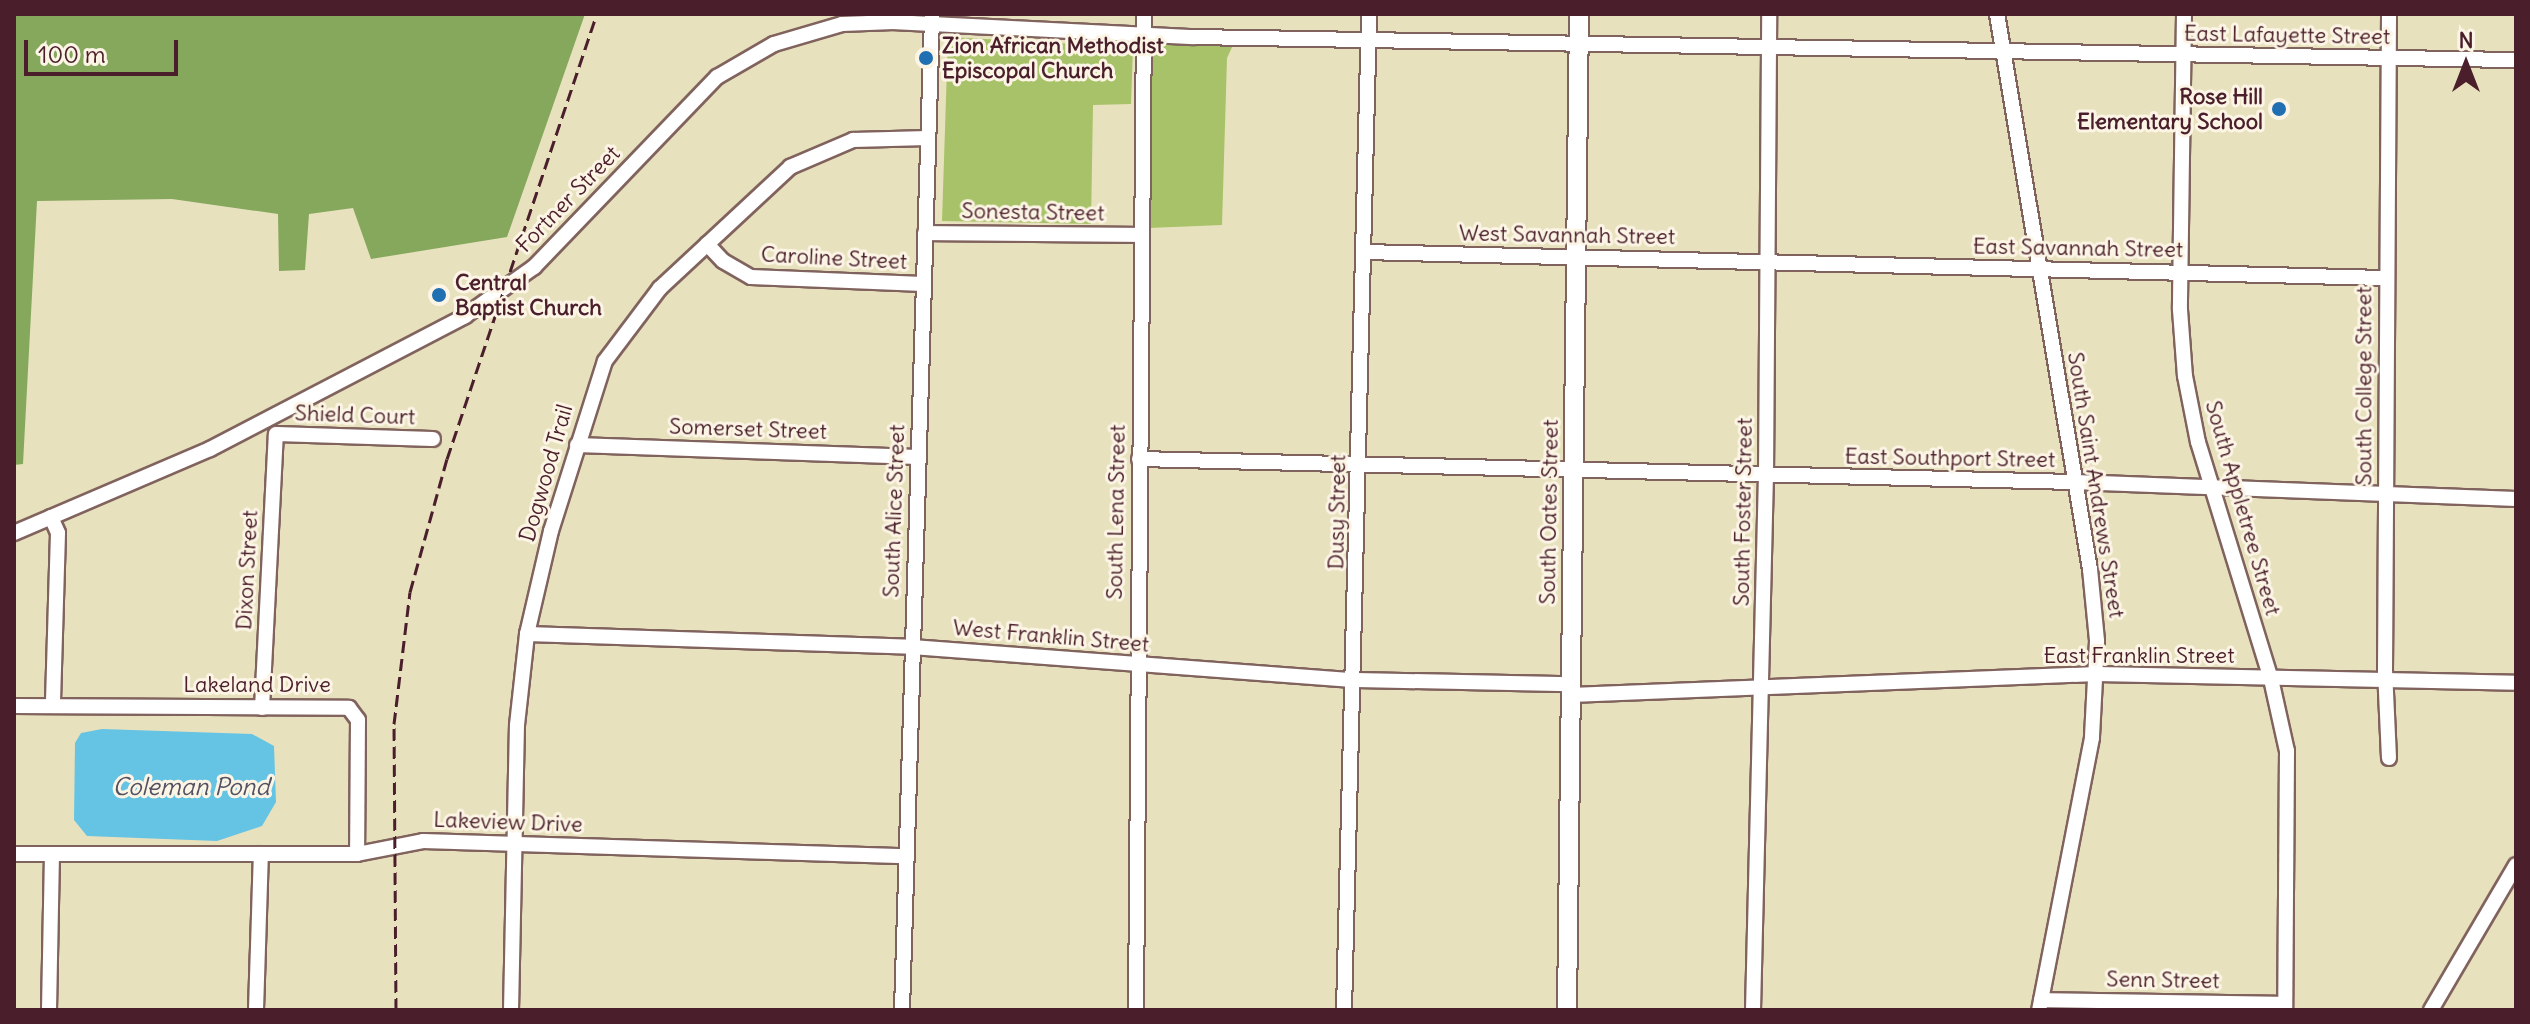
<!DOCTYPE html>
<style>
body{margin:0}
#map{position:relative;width:2530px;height:1024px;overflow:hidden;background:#e8e1be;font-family:Delius,sans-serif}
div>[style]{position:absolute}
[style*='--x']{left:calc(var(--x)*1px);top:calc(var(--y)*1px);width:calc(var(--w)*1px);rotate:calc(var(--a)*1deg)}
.green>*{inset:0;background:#a7c268}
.forest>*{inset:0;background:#85a85c}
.water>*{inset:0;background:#65c4e3}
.roads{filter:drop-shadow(2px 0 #81635e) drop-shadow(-2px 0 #81635e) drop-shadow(0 2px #81635e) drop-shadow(0 -2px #81635e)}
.minor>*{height:14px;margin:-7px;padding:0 7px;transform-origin:7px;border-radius:7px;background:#fff}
.major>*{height:18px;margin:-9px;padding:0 9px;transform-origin:9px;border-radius:9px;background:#fff}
.rail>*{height:3px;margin-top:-1.5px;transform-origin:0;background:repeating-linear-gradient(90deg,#4a1f2b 0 12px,transparent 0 18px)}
.dots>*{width:22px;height:22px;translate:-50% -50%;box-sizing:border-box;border:4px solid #fcf5e5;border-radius:50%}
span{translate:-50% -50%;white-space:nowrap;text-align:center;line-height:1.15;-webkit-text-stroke:6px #fcf5e5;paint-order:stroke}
.street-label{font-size:22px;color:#4a1f2b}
.poi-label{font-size:22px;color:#4a1f2b;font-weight:700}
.left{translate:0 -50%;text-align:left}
.right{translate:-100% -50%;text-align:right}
.water-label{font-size:24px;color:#525162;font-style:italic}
.frame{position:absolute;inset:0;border:16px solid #4a1f2b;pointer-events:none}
.north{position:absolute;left:2426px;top:24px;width:80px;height:80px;-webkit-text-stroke:6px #fcf5e5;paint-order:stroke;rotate:0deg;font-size:22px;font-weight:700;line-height:32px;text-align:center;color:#4a1f2b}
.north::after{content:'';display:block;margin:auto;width:28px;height:36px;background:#4a1f2b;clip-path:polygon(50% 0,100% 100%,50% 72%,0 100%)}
.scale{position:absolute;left:24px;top:40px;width:154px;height:36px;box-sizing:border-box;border:4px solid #4a1f2b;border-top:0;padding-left:10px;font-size:24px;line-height:28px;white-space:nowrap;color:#4a1f2b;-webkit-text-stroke:6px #fcf5e5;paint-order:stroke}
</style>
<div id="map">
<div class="green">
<div style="clip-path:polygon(948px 37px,1133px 47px,1131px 104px,1093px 105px,1091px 224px,942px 221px)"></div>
<div style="clip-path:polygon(1234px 43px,1227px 58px,1222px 225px,1148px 228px,1151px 44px)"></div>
</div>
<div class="forest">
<div style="clip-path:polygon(14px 14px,585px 14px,507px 237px,371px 259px,353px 208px,309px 214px,305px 270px,279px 271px,278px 214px,172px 199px,37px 201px,23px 464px,14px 465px)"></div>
</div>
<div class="water">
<div style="clip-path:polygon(102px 729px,252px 734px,274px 746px,276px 802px,262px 826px,217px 841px,87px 836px,74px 820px,75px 743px,81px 733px)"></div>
</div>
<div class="roads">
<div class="minor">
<div style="--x:1997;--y:14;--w:563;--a:80.49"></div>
<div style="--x:2090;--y:569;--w:72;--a:84.4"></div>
<div style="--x:2097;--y:641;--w:97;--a:93"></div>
<div style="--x:2092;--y:738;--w:277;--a:101"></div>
<div style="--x:2184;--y:14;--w:296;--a:90.8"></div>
<div style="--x:2180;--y:310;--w:66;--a:85.7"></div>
<div style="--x:2185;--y:376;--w:67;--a:78.9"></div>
<div style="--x:2198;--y:442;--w:248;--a:72.9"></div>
<div style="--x:2271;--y:679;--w:74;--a:77.5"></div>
<div style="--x:2287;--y:751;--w:259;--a:90.4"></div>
<div style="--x:925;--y:233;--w:216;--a:0.5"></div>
<div style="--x:707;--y:244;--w:23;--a:47"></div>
<div style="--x:723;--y:261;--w:32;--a:30"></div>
<div style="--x:751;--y:277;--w:172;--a:2.3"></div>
<div style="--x:1364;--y:252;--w:1023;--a:1.46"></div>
<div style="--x:276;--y:434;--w:157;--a:1.8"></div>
<div style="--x:577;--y:445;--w:341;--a:2"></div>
<div style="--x:1139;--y:459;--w:936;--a:1.41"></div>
<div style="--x:2075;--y:482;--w:441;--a:2.2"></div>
<div style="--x:51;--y:517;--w:17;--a:66"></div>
<div style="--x:58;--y:533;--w:173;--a:91.7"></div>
<div style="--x:14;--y:533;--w:213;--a:-23.2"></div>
<div style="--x:210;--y:449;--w:288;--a:-27.5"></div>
<div style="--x:465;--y:316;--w:85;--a:-35.4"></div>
<div style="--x:534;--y:267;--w:264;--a:-46.1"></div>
<div style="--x:717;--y:77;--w:66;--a:-30.1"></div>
<div style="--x:774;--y:44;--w:71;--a:-16.4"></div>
<div style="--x:842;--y:24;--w:52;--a:-2.2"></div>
<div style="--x:894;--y:22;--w:299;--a:2.9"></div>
<div style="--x:1193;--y:37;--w:1323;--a:1"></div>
<div style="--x:527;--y:634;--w:385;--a:1.9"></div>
<div style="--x:912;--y:647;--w:445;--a:4.3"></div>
<div style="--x:1356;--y:680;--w:215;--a:1.1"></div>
<div style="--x:1571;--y:695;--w:526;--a:-2.29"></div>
<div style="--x:2097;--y:674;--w:419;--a:1.2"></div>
<div style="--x:14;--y:706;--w:335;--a:0.3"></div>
<div style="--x:349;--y:708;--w:15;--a:53"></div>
<div style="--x:358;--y:720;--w:134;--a:90.4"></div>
<div style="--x:262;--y:708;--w:274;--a:-87.1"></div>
<div style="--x:2389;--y:758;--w:87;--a:-92.6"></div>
<div style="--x:2385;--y:671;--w:657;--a:-89.65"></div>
<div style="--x:14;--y:854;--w:343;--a:0"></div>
<div style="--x:357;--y:854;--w:67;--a:-11.1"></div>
<div style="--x:423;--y:841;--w:483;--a:1.8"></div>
<div style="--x:2041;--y:1000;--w:244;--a:0.9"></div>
<div style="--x:49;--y:1010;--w:155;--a:-88.9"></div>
<div style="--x:256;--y:1010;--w:156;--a:-88.2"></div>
<div style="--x:511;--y:1010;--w:285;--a:-88.8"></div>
<div style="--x:517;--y:725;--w:92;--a:-83.7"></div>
<div style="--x:527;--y:634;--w:106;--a:-76.9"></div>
<div style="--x:551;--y:531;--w:178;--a:-72.4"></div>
<div style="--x:605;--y:361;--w:91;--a:-53"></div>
<div style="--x:660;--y:288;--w:178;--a:-42.9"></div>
<div style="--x:790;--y:167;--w:69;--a:-23.2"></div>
<div style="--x:853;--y:140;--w:75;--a:-1.5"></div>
<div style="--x:902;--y:1010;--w:996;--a:-88.27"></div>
<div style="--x:1136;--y:1010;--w:996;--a:-89.54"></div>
<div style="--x:1344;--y:1010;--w:996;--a:-88.56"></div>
<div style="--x:1753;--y:1010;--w:534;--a:-88.61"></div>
<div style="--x:1766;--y:476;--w:462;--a:-89.6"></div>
<div style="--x:2431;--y:1010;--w:168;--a:-59.6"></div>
</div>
<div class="major">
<div style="--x:1567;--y:1010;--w:996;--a:-89.31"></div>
</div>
</div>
<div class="rail">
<div style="--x:396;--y:1010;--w:286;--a:-90.4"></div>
<div style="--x:394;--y:724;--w:133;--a:-83.1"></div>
<div style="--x:410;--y:592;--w:138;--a:-74.5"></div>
<div style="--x:447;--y:459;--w:470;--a:-71.4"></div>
</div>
<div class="dots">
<div style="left:926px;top:58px;background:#1f6fb2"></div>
<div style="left:2279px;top:109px;background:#1f6fb2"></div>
<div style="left:439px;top:295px;background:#1f6fb2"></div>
</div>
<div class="street-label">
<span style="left:2287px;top:35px;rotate:1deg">East Lafayette Street</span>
<span style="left:568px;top:199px;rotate:-46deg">Fortner Street</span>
<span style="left:1033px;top:212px;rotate:1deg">Sonesta Street</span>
<span style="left:1567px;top:235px;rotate:1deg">West Savannah Street</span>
<span style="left:2078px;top:248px;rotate:1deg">East Savannah Street</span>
<span style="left:834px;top:258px;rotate:3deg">Caroline Street</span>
<span style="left:2364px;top:386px;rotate:-90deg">South College Street</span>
<span style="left:355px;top:415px;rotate:2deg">Shield Court</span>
<span style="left:748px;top:429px;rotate:2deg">Somerset Street</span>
<span style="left:1950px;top:458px;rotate:1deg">East Southport Street</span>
<span style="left:546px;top:473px;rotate:-74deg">Dogwood Trail</span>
<span style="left:2096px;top:485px;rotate:81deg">South Saint Andrews Street</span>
<span style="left:2243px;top:508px;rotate:74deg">South Appletree Street</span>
<span style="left:894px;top:511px;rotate:-88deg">South Alice Street</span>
<span style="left:1116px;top:512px;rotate:-89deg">South Lena Street</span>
<span style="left:1337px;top:512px;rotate:-89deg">Dusy Street</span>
<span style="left:1549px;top:512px;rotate:-89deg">South Oates Street</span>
<span style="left:1743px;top:512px;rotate:-89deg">South Foster Street</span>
<span style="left:247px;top:570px;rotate:-87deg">Dixon Street</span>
<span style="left:1051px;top:636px;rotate:5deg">West Franklin Street</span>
<span style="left:2139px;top:656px">East Franklin Street</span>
<span style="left:257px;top:685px">Lakeland Drive</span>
<span style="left:508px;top:822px;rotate:2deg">Lakeview Drive</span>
<span style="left:2163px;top:980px;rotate:1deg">Senn Street</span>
</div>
<div class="poi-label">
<span class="left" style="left:942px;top:58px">Zion African Methodist<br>Episcopal Church</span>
<span class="right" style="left:2263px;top:109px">Rose Hill<br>Elementary School</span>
<span class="left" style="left:455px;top:295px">Central<br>Baptist Church</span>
</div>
<div class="water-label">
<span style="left:191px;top:787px">Coleman Pond</span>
</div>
<div class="frame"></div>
<div class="north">N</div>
<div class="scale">100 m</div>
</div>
